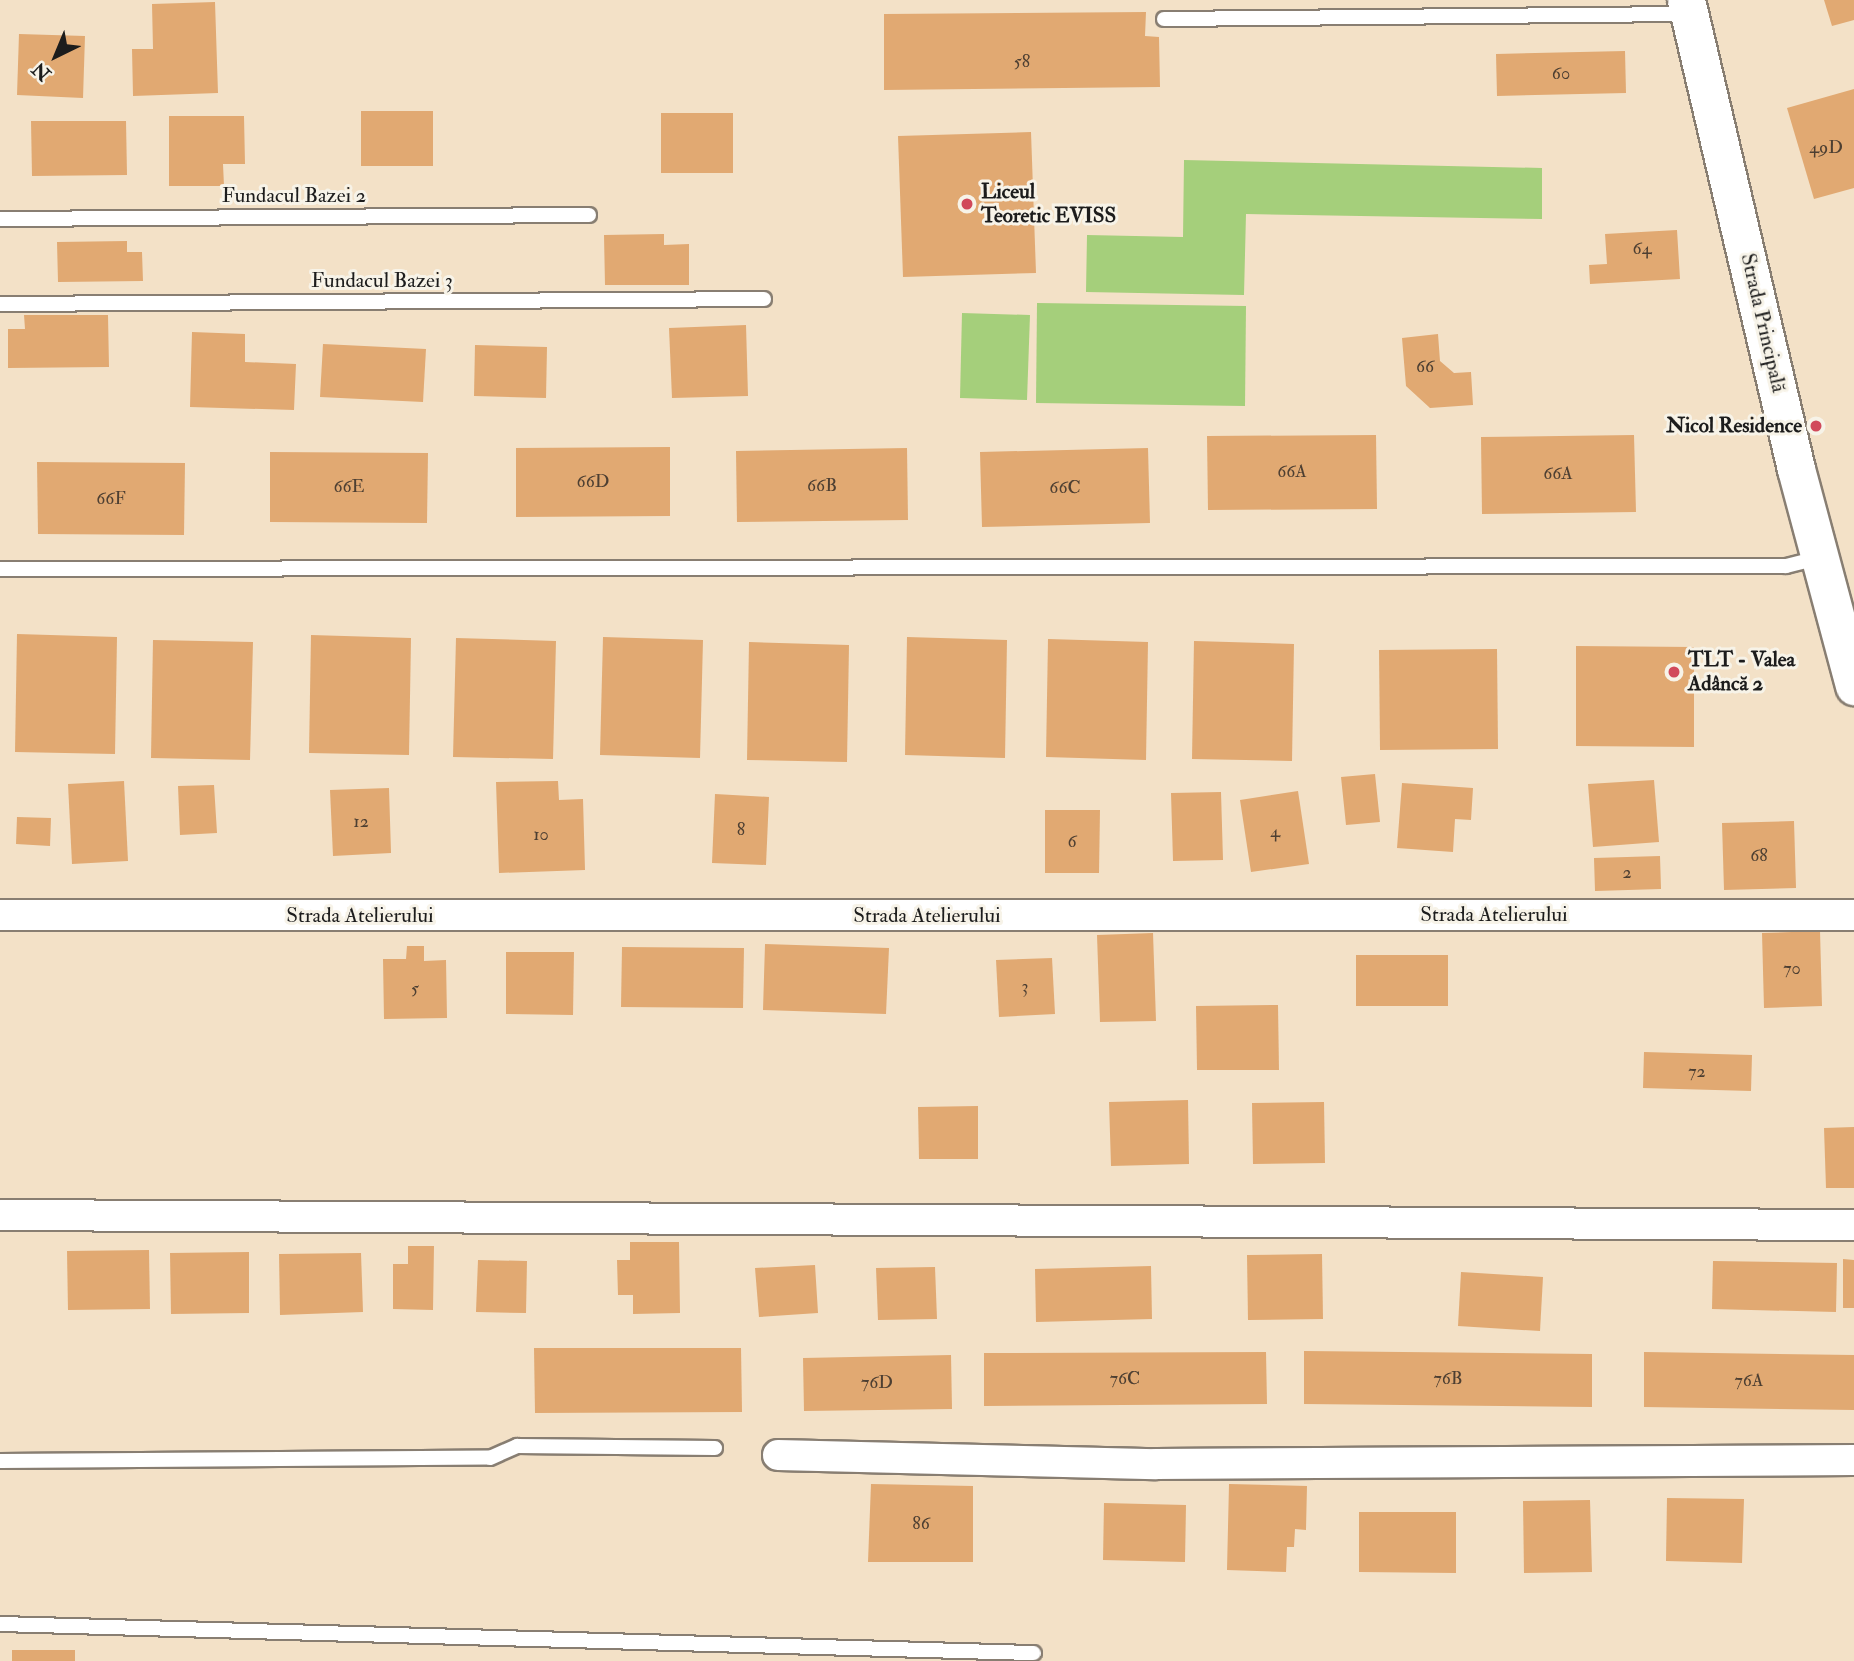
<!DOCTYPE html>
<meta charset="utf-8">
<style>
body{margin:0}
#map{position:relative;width:1854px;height:1661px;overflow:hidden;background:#f3e1c7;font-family:"IM FELL Double Pica",serif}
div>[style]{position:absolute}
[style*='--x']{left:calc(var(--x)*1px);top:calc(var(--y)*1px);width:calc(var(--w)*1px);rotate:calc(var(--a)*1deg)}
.green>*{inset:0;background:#a5cf7b}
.building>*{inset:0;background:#e1a972}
.roads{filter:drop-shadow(2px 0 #887e72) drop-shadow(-2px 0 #887e72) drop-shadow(0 2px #887e72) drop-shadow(0 -2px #887e72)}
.service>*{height:14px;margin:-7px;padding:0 7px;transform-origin:7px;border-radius:7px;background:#fff}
.minor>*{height:30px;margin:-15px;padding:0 15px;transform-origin:15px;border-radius:15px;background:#fff}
.tertiary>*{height:37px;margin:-18.5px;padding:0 18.5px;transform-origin:18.5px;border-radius:18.5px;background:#fff}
.dots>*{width:19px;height:19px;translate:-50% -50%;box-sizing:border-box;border:4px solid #f7f3e8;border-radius:50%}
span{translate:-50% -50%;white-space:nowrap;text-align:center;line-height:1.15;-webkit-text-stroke:6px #f7f3e8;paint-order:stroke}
.number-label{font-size:18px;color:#4d3f32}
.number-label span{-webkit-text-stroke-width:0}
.poi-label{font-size:21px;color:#1c1c1c;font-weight:700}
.left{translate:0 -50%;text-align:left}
.right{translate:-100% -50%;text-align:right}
.street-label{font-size:21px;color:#1c1c1c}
.north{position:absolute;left:21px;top:21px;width:70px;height:70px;-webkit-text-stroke:5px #f7f3e8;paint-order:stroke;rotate:223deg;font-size:19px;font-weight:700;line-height:28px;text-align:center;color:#1c1c1c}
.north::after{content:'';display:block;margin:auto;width:24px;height:32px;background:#1c1c1c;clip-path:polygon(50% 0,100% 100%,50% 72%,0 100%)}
</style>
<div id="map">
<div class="green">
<div style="clip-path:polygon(1184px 160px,1542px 168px,1542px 219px,1246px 214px,1244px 295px,1086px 292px,1087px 235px,1183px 237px)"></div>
<div style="clip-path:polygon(1037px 303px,1246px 306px,1245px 406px,1036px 403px)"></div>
<div style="clip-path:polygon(962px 313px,1030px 315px,1027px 400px,960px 398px)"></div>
</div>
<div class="building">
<div style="clip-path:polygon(1824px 0,1854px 0,1854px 20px,1832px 26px)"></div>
<div style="clip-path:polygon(215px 2px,218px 93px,133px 96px,132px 49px,153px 49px,152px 4px)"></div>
<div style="clip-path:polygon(1146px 12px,1145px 36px,1159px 37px,1160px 87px,884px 90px,884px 14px)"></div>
<div style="clip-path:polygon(19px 34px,85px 36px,83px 98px,17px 95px)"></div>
<div style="clip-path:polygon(1625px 51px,1626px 93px,1497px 96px,1496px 54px)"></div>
<div style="clip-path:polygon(1854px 89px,1854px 188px,1814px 199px,1787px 108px)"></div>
<div style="clip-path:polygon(361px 111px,433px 111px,433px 166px,361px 166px)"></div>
<div style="clip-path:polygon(661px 113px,733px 113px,733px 173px,661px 173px)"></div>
<div style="clip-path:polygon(169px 116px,244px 116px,245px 164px,223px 164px,224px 186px,169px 186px)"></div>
<div style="clip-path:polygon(31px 121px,126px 121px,127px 175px,32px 176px)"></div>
<div style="clip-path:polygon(1031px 132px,1036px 273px,903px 277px,898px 136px)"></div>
<div style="clip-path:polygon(1677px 230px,1680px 279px,1590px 284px,1589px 265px,1607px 264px,1605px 234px)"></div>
<div style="clip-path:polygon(664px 234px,664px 245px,689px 244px,689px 285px,605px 285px,604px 235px)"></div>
<div style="clip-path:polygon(127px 241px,127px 252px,142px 252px,143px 281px,58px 282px,57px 242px)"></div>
<div style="clip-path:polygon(24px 315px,108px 315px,109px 367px,8px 368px,8px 329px,25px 329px)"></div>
<div style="clip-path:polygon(746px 325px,748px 396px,672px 398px,669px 328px)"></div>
<div style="clip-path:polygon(192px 332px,245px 334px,245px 362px,296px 364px,294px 410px,190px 407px)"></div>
<div style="clip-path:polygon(1438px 334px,1440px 361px,1454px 373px,1471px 372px,1473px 405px,1430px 408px,1406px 386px,1402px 338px)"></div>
<div style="clip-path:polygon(323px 344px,426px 349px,423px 402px,320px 397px)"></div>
<div style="clip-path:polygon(475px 345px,547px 347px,546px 398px,474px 396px)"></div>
<div style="clip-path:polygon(1376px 435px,1377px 509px,1208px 510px,1207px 436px)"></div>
<div style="clip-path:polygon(1634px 435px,1636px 512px,1482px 514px,1481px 437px)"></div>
<div style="clip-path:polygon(670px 447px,670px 516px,516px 517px,516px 448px)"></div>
<div style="clip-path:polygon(907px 448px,908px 520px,737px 522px,736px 451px)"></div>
<div style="clip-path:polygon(1148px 448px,1150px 523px,982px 527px,980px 452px)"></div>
<div style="clip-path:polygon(270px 452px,428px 453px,427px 523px,270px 522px)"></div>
<div style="clip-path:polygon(37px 462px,185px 463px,184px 535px,38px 534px)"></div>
<div style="clip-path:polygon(17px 634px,117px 637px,115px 754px,15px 752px)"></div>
<div style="clip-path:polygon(311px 635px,411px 638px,409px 755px,309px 753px)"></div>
<div style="clip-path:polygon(603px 637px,703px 640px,700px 758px,600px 755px)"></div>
<div style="clip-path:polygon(907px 637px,1007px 640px,1005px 758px,905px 755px)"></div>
<div style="clip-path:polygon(456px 638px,556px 641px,553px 759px,453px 757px)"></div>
<div style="clip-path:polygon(1048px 639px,1148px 642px,1146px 760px,1046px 757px)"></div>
<div style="clip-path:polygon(153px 640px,253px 642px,250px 760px,151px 758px)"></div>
<div style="clip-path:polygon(1194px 641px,1294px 644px,1292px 761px,1192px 759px)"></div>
<div style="clip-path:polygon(749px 642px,849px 645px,847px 762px,747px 760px)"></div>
<div style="clip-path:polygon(1576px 646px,1694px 647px,1694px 747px,1576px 746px)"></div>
<div style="clip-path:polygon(1497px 649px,1498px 749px,1380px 750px,1379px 650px)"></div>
<div style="clip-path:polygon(1375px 774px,1380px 822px,1346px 825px,1341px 777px)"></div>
<div style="clip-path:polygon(1654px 780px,1659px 842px,1593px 847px,1588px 784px)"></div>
<div style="clip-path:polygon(124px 781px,128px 861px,72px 864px,68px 784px)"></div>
<div style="clip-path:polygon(558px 781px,559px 800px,583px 799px,585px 870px,499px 873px,496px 782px)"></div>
<div style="clip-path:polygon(1402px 783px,1473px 788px,1471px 820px,1455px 819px,1453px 852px,1397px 848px)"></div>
<div style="clip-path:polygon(214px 785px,217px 833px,180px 835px,178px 786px)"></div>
<div style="clip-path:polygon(389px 788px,391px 853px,333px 856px,330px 790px)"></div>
<div style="clip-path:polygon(1298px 791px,1309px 864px,1251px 872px,1240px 800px)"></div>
<div style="clip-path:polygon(1221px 792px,1223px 860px,1173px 861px,1171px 793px)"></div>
<div style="clip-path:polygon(715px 794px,769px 797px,766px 865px,712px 863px)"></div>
<div style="clip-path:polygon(1045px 810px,1100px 810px,1099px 873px,1045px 873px)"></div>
<div style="clip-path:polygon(17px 817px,51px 818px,50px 846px,16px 844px)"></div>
<div style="clip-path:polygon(1794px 821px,1796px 888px,1724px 890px,1722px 823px)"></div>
<div style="clip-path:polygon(1660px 856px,1661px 889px,1595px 891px,1594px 858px)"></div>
<div style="clip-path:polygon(1820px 931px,1822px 1006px,1764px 1008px,1762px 933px)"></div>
<div style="clip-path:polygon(1153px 933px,1156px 1021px,1100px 1022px,1097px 935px)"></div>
<div style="clip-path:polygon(765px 944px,889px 948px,886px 1014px,763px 1010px)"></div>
<div style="clip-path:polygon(407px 946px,424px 946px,424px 961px,446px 960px,447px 1018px,384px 1019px,383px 959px,406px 959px)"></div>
<div style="clip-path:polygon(622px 947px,744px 948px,743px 1008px,621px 1007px)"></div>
<div style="clip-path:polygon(506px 952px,574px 952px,573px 1015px,506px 1014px)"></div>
<div style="clip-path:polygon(1356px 955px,1448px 955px,1448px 1006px,1356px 1006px)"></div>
<div style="clip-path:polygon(1052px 958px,1055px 1014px,999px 1017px,996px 960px)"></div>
<div style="clip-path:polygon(1278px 1005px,1279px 1070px,1197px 1070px,1196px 1006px)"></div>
<div style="clip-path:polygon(1644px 1052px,1752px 1055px,1751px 1091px,1643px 1088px)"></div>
<div style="clip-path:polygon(1188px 1100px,1189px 1164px,1111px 1166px,1109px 1102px)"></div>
<div style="clip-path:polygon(1324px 1102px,1325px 1163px,1253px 1164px,1252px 1103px)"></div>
<div style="clip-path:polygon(978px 1106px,978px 1159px,919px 1159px,918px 1107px)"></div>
<div style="clip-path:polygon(1854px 1127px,1854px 1188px,1826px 1188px,1824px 1128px)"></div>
<div style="clip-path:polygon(630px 1242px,679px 1242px,680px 1313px,633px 1314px,633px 1295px,618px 1295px,617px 1260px,630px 1260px)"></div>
<div style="clip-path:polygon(408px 1246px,434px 1246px,433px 1310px,393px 1309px,393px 1264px,408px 1264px)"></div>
<div style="clip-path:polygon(149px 1250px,150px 1309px,68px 1310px,67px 1251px)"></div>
<div style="clip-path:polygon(249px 1252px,249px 1313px,171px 1314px,170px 1253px)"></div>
<div style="clip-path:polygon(361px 1253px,363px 1312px,280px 1315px,279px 1254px)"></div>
<div style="clip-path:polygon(1322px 1254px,1323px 1319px,1248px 1320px,1247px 1255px)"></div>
<div style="clip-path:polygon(1843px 1259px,1854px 1260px,1854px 1308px,1843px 1308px)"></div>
<div style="clip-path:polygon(478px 1260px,527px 1261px,526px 1313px,476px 1312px)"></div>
<div style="clip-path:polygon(1713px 1261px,1837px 1263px,1836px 1312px,1712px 1309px)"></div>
<div style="clip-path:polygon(815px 1265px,818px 1313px,759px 1317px,755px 1268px)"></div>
<div style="clip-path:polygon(1151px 1266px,1152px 1319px,1036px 1322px,1035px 1269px)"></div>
<div style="clip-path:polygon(935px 1267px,937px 1319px,878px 1320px,876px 1268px)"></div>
<div style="clip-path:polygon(1461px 1272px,1543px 1277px,1540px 1331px,1458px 1326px)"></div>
<div style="clip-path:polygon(534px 1348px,741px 1348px,742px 1412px,535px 1413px)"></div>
<div style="clip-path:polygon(1304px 1351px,1592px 1354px,1592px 1407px,1304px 1404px)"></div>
<div style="clip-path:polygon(1266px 1352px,1267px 1404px,984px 1406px,984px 1353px)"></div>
<div style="clip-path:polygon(1644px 1352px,1854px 1355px,1854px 1410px,1644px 1407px)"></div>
<div style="clip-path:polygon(951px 1355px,952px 1409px,804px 1411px,803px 1358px)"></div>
<div style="clip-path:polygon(871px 1484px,973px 1486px,973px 1562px,868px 1562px)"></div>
<div style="clip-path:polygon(1229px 1484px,1307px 1486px,1306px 1530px,1295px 1529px,1294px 1547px,1287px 1547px,1286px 1572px,1227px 1570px)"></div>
<div style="clip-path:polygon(1667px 1498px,1744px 1499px,1742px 1563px,1666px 1561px)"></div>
<div style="clip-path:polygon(1590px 1500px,1592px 1572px,1524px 1573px,1523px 1501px)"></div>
<div style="clip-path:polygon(1104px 1503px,1186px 1505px,1185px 1562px,1103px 1560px)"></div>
<div style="clip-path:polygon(1359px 1512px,1456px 1512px,1456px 1573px,1359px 1572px)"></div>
<div style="clip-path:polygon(12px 1650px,75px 1650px,75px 1661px,12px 1661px)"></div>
</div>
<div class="roads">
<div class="service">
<div style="--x:1164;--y:19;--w:523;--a:-0.55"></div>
<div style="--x:0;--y:219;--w:589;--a:-0.39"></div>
<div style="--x:0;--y:304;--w:764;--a:-0.37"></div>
<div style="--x:0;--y:569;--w:1786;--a:-0.1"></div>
<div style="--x:1786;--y:566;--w:33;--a:-14"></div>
<div style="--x:0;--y:1461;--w:490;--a:-0.4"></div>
<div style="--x:490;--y:1458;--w:30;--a:-24"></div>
<div style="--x:517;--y:1446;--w:198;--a:0.6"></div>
<div style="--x:0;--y:1624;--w:1034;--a:1.61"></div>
</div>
<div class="minor">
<div style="--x:0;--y:915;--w:1854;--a:0"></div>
<div style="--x:0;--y:1215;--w:1854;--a:0.31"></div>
<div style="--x:778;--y:1455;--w:378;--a:1.4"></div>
<div style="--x:1156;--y:1464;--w:698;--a:-0.33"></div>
</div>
<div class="tertiary">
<div style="--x:1686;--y:0;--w:482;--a:76.8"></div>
<div style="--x:1796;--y:469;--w:225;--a:75"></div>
</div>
</div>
<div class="dots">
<div style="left:967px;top:204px;background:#d1495b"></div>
<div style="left:1816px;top:426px;background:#d1495b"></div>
<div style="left:1674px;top:672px;background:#d1495b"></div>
</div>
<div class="number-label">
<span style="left:1022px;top:62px">58</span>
<span style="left:1561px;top:74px">60</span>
<span style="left:1826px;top:148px">49D</span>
<span style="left:1642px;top:249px">64</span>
<span style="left:1425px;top:367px">66</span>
<span style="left:1292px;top:472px">66A</span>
<span style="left:1558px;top:474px">66A</span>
<span style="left:593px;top:482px">66D</span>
<span style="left:822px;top:486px">66B</span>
<span style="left:349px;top:487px">66E</span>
<span style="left:1065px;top:488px">66C</span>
<span style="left:111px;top:499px">66F</span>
<span style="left:361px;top:822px">12</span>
<span style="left:741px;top:830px">8</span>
<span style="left:1275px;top:832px">4</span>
<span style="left:541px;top:835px">10</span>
<span style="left:1072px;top:842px">6</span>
<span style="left:1759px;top:856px">68</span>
<span style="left:1627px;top:873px">2</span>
<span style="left:1792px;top:969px">70</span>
<span style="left:1025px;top:987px">3</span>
<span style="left:415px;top:989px">5</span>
<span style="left:1697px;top:1072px">72</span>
<span style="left:1125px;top:1379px">76C</span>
<span style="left:1448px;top:1379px">76B</span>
<span style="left:1749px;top:1381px">76A</span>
<span style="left:877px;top:1383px">76D</span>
<span style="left:921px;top:1524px">86</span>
</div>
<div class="poi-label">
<span class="left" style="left:981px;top:204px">Liceul<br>Teoretic EVISS</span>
<span class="right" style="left:1802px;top:426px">Nicol Residence</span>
<span class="left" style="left:1688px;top:672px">TLT - Valea<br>Adâncă 2</span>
</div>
<div class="street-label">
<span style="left:294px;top:196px">Fundacul Bazei 2</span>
<span style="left:382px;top:281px">Fundacul Bazei 3</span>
<span style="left:1763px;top:323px;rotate:77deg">Strada Principală</span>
<span style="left:1494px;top:915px">Strada Atelierului</span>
<span style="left:360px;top:916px">Strada Atelierului</span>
<span style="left:927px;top:916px">Strada Atelierului</span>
</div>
<div class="north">N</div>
</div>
